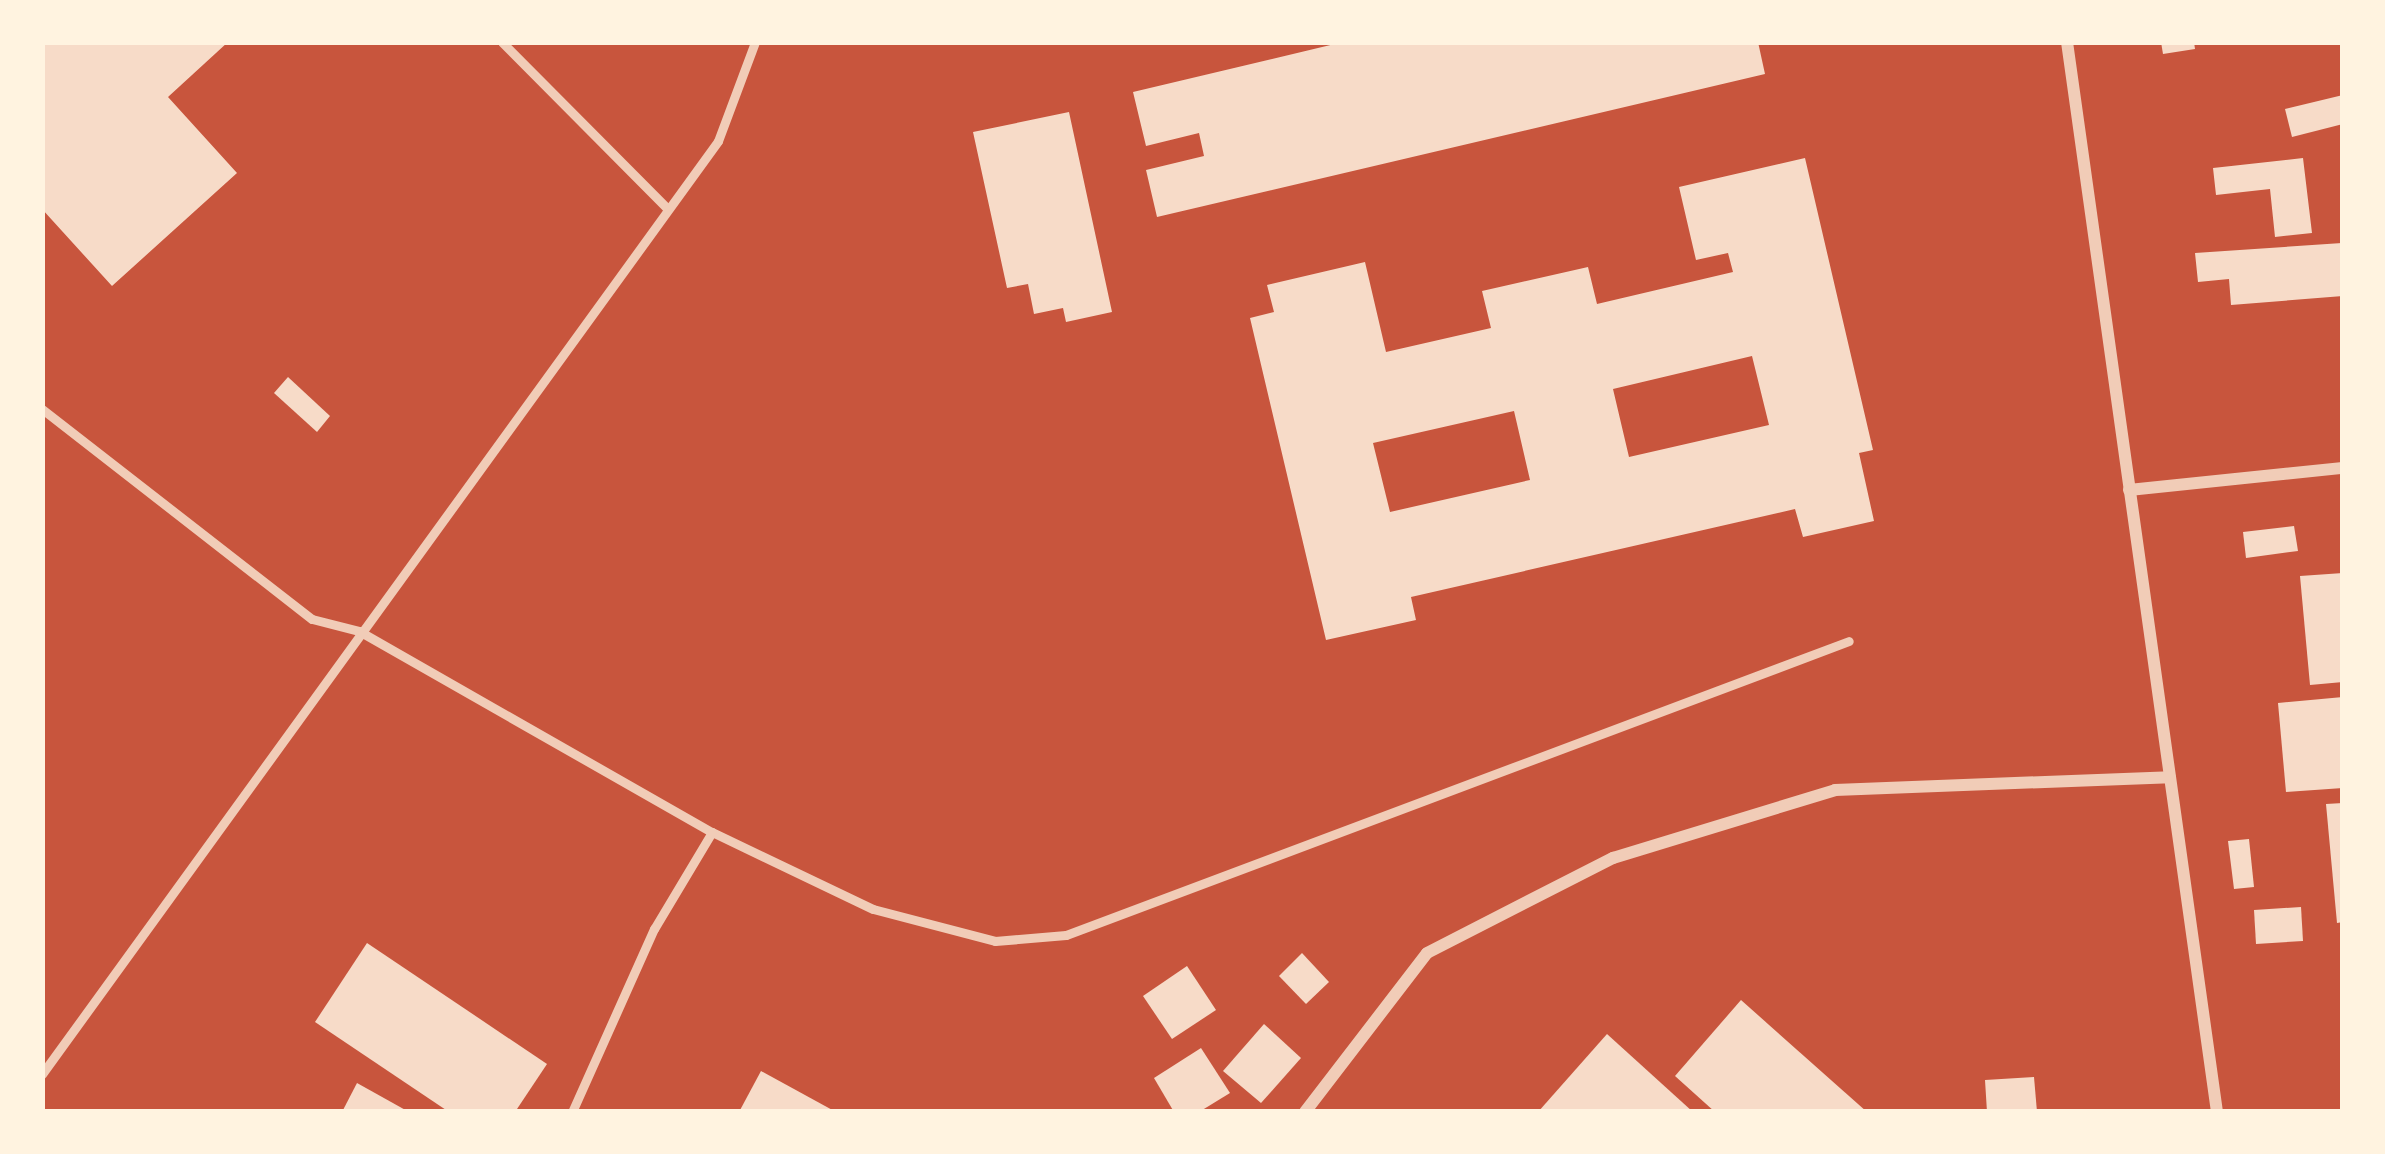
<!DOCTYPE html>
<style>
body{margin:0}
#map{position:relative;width:2385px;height:1154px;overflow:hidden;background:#c8553d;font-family:"Source Sans 3",sans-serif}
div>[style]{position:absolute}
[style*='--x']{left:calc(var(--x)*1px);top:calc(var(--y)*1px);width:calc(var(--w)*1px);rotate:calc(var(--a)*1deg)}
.building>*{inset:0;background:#f7dbc8}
.service>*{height:9px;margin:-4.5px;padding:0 4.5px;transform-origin:4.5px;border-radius:4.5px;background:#f1ccb7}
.minor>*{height:12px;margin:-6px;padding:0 6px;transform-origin:6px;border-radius:6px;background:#f1ccb7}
span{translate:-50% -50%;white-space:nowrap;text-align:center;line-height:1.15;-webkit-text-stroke:9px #fff3e0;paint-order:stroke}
.frame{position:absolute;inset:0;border:45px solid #fff3e0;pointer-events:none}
</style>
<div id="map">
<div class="building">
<div style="clip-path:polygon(42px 42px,228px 42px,168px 97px,237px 173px,112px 286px,42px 209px)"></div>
<div style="clip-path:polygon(1343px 42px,1758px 42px,1765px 74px,1157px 217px,1146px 170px,1204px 156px,1199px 133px,1146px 146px,1133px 92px)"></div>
<div style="clip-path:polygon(2161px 42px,2194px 42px,2195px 49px,2163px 54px)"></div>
<div style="clip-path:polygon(2343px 95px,2343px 124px,2292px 137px,2285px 109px)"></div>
<div style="clip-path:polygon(1069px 112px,1112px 312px,1066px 322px,1063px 308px,1034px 314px,1028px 284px,1007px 288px,973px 132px)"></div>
<div style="clip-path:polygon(evenodd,1805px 158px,1873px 450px,1859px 453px,1874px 521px,1803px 537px,1795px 509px,1411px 597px,1416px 620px,1326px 640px,1250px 318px,1274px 312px,1267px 285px,1365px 262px,1386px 352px,1491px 328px,1482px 291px,1588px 267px,1597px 304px,1733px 272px,1728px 253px,1696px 260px,1679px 187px,1805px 158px,1752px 356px,1769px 425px,1629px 457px,1613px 389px,1752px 356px,1805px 158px,1514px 411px,1530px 480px,1390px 512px,1373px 443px,1514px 411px)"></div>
<div style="clip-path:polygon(2303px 158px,2312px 233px,2275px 237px,2270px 189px,2216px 195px,2213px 168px)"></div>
<div style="clip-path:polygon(2342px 243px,2343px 296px,2231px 305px,2229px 279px,2198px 282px,2195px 253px)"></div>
<div style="clip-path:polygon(288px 377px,330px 416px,317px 432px,274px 393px)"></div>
<div style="clip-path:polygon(2294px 526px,2298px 551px,2246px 558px,2243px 532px)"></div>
<div style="clip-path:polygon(2343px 573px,2343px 682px,2310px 685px,2300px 576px)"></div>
<div style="clip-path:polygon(2343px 697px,2343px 788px,2286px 792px,2278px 703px)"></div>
<div style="clip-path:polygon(2343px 803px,2343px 922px,2337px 923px,2326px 804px)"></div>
<div style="clip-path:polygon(2249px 839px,2254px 887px,2234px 889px,2228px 841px)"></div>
<div style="clip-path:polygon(2301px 907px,2303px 941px,2256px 944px,2254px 910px)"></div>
<div style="clip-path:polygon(367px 943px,547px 1064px,515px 1112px,449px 1112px,315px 1022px)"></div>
<div style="clip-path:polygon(1302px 953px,1329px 982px,1306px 1004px,1279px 976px)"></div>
<div style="clip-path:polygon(1187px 966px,1216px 1010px,1172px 1039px,1143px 996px)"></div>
<div style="clip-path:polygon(1741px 1000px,1867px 1112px,1715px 1112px,1675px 1076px)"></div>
<div style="clip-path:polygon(1264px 1024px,1301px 1058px,1261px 1103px,1223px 1071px)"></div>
<div style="clip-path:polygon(1607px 1034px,1693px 1112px,1538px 1112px)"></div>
<div style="clip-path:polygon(1201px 1048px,1230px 1093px,1199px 1112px,1174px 1112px,1154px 1078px)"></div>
<div style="clip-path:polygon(761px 1071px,836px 1112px,739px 1112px)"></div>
<div style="clip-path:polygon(2034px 1077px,2037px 1112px,1987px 1112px,1985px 1080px)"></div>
<div style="clip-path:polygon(357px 1083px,409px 1112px,342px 1112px)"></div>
</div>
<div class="service">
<div style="--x:502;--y:42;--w:235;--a:45.2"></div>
<div style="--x:42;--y:409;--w:342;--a:37.9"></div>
<div style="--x:312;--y:619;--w:49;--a:14.3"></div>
<div style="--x:359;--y:631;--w:406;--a:29.7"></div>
<div style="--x:712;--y:832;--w:178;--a:25.6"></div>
<div style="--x:873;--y:909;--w:126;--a:14.7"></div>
<div style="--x:995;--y:941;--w:71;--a:-4.8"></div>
<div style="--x:1066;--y:935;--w:836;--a:-20.58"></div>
<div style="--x:42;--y:1074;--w:1152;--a:-54.07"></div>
<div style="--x:718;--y:141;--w:106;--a:-69.5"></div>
<div style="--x:572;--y:1112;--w:201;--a:-65.9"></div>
<div style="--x:654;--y:929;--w:113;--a:-59.1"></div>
</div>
<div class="minor">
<div style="--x:2067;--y:42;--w:1080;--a:82.02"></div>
<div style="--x:2129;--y:490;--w:215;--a:-5.9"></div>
<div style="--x:1305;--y:1112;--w:200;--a:-52.5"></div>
<div style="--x:1427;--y:953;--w:209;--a:-27.1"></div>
<div style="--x:1613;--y:858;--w:232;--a:-17"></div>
<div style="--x:1835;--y:790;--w:335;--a:-2.2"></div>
</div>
<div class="frame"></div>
</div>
